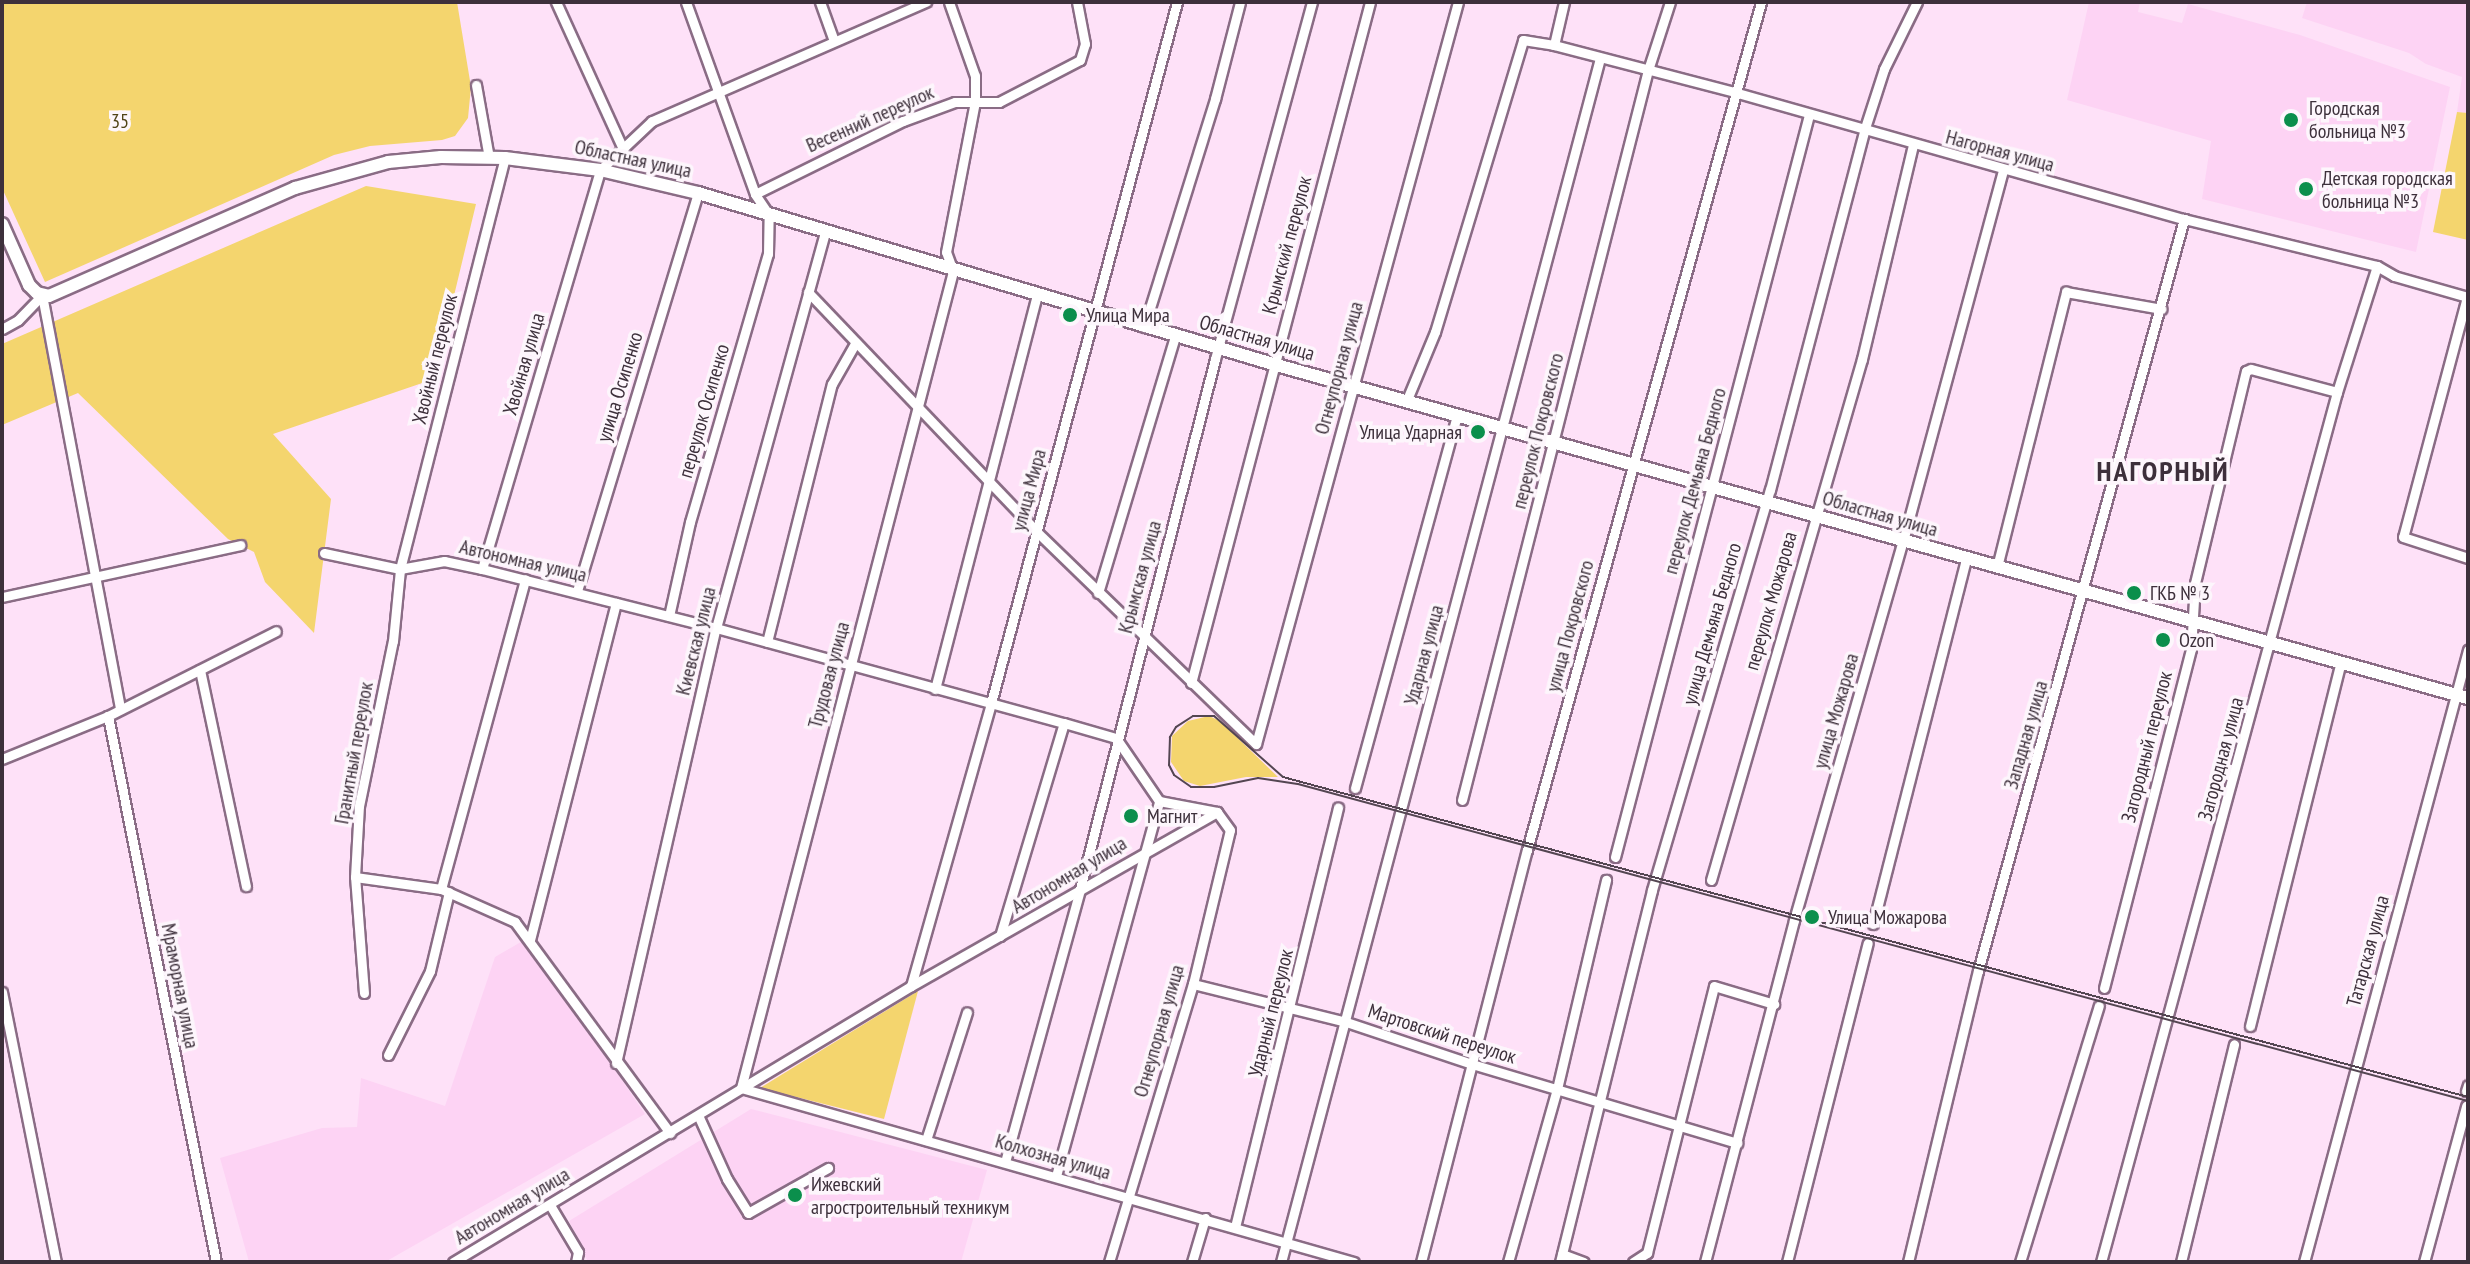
<!DOCTYPE html>
<meta charset="utf-8">
<style>
body{margin:0}
#map{position:relative;width:2470px;height:1264px;overflow:hidden;background:#fee1f8;font-family:"PT Sans Narrow",sans-serif}
div>[style]{position:absolute}
[style*='--x']{left:calc(var(--x)*1px);top:calc(var(--y)*1px);width:calc(var(--w)*1px);rotate:calc(var(--a)*1deg)}
.built>*{inset:0;background:#fdd3f4}
.green>*{inset:0;background:#f4d56e}
.roads{filter:drop-shadow(2px 0 #8a6c85) drop-shadow(-2px 0 #8a6c85) drop-shadow(0 2px #8a6c85) drop-shadow(0 -2px #8a6c85)}
.street>*{height:9px;margin:-4.5px;padding:0 4.5px;transform-origin:4.5px;border-radius:4.5px;background:#fff}
.secondary>*{height:12px;margin:-6px;padding:0 6px;transform-origin:6px;border-radius:6px;background:#fff}
.tram>*{height:2px;margin:-1px;padding:0 1px;transform-origin:1px;border-radius:1px;background:#544652}
.dots>*{width:22px;height:22px;translate:-50% -50%;box-sizing:border-box;border:4px solid #fdf6fc;border-radius:50%}
span{translate:-50% -50%;white-space:nowrap;text-align:center;line-height:1.15;-webkit-text-stroke:7px #fdf6fc;paint-order:stroke}
.poi-label{font-size:20px;color:#3d303b}
.left{translate:0 -50%;text-align:left}
.right{translate:-100% -50%;text-align:right}
.street-label{font-size:20px;color:#3d303b}
.park-label{font-size:20px;color:#504317}
.district-label{font-size:28px;color:#3d303b;font-weight:700;letter-spacing:2px}
.frame{position:absolute;inset:0;border:4px solid #3d303b;pointer-events:none}
</style>
<div id="map">
<div class="built">
<div style="clip-path:polygon(2089px 2px,2140px 2px,2138px 12px,2182px 23px,2188px 4px,2300px 35px,2450px 87px,2416px 252px,2202px 199px,2211px 141px,2067px 100px)"></div>
<div style="clip-path:polygon(2307px 2px,2468px 2px,2468px 113px,2457px 112px,2462px 77px,2426px 64px,2409px 53px,2302px 18px)"></div>
<div style="clip-path:polygon(526px 939px,645px 1114px,385px 1262px,249px 1262px,220px 1158px,322px 1128px,357px 1127px,361px 1078px,445px 1106px,495px 957px)"></div>
<div style="clip-path:polygon(751px 1109px,987px 1170px,961px 1262px,588px 1262px,569px 1221px)"></div>
</div>
<div class="green">
<div style="clip-path:polygon(2px 2px,457px 2px,471px 87px,468px 118px,455px 136px,442px 140px,370px 146px,334px 155px,45px 282px,2px 188px)"></div>
<div style="clip-path:polygon(2457px 112px,2468px 113px,2468px 240px,2433px 232px)"></div>
<div style="clip-path:polygon(366px 186px,476px 204px,434px 379px,273px 434px,331px 499px,314px 633px,265px 582px,254px 552px,228px 539px,78px 393px,2px 425px,2px 344px)"></div>
<div style="clip-path:polygon(1209px 716px,1220px 721px,1278px 777px,1246px 777px,1200px 786px,1184px 781px,1171px 762px,1172px 736px,1188px 721px)"></div>
<div style="clip-path:polygon(918px 991px,884px 1119px,760px 1088px)"></div>
</div>
<div class="roads">
<div class="street">
<div style="--x:556;--y:2;--w:162;--a:65.5"></div>
<div style="--x:820;--y:2;--w:41;--a:70.3"></div>
<div style="--x:1554;--y:45;--w:44;--a:-76.9"></div>
<div style="--x:476;--y:85;--w:74;--a:79.9"></div>
<div style="--x:755;--y:194;--w:165;--a:-26.3"></div>
<div style="--x:903;--y:121;--w:55;--a:-20.1"></div>
<div style="--x:955;--y:102;--w:44;--a:0"></div>
<div style="--x:999;--y:102;--w:91;--a:-27.4"></div>
<div style="--x:1080;--y:60;--w:17;--a:-73"></div>
<div style="--x:1085;--y:44;--w:43;--a:-100.8"></div>
<div style="--x:808;--y:292;--w:330;--a:46.3"></div>
<div style="--x:1036;--y:531;--w:306;--a:44.1"></div>
<div style="--x:1256;--y:744;--w:769;--a:-74.77"></div>
<div style="--x:42;--y:295;--w:421;--a:79.3"></div>
<div style="--x:1144;--y:327;--w:239;--a:-72.7"></div>
<div style="--x:1215;--y:99;--w:100;--a:-75.5"></div>
<div style="--x:2;--y:329;--w:18;--a:-29"></div>
<div style="--x:18;--y:320;--w:35;--a:-46"></div>
<div style="--x:1406;--y:402;--w:76;--a:-67.5"></div>
<div style="--x:1435;--y:332;--w:305;--a:-73.2"></div>
<div style="--x:1523;--y:40;--w:31;--a:9"></div>
<div style="--x:1554;--y:45;--w:186;--a:14.6"></div>
<div style="--x:1734;--y:92;--w:468;--a:15.8"></div>
<div style="--x:2184;--y:219;--w:199;--a:13.7"></div>
<div style="--x:2377;--y:266;--w:20;--a:30"></div>
<div style="--x:2394;--y:276;--w:76;--a:16"></div>
<div style="--x:2467;--y:297;--w:248;--a:104.9"></div>
<div style="--x:2403;--y:537;--w:68;--a:17.9"></div>
<div style="--x:324;--y:553;--w:78;--a:11.9"></div>
<div style="--x:400;--y:569;--w:45;--a:-10.3"></div>
<div style="--x:444;--y:561;--w:39;--a:12"></div>
<div style="--x:482;--y:569;--w:241;--a:14.2"></div>
<div style="--x:716;--y:628;--w:361;--a:15.3"></div>
<div style="--x:1064;--y:723;--w:54;--a:16.1"></div>
<div style="--x:1116;--y:738;--w:76;--a:55.7"></div>
<div style="--x:1159;--y:801;--w:59;--a:10.7"></div>
<div style="--x:1997;--y:567;--w:284;--a:-75.9"></div>
<div style="--x:2066;--y:292;--w:97;--a:10.1"></div>
<div style="--x:482;--y:569;--w:416;--a:-73.5"></div>
<div style="--x:600;--y:170;--w:71;--a:-43.3"></div>
<div style="--x:652;--y:121;--w:299;--a:-23.5"></div>
<div style="--x:577;--y:591;--w:416;--a:-73.1"></div>
<div style="--x:1098;--y:593;--w:268;--a:-73.3"></div>
<div style="--x:2;--y:597;--w:244;--a:-12.3"></div>
<div style="--x:669;--y:616;--w:96;--a:-77.4"></div>
<div style="--x:690;--y:522;--w:279;--a:-73.8"></div>
<div style="--x:768;--y:254;--w:39;--a:-89"></div>
<div style="--x:769;--y:215;--w:25;--a:-124"></div>
<div style="--x:755;--y:194;--w:204;--a:-109.8"></div>
<div style="--x:767;--y:642;--w:266;--a:-75.9"></div>
<div style="--x:832;--y:384;--w:48;--a:-60.3"></div>
<div style="--x:200;--y:670;--w:221;--a:78"></div>
<div style="--x:1191;--y:683;--w:704;--a:-75.27"></div>
<div style="--x:935;--y:689;--w:406;--a:-75.5"></div>
<div style="--x:108;--y:716;--w:557;--a:78.81"></div>
<div style="--x:2;--y:759;--w:114;--a:-22.1"></div>
<div style="--x:108;--y:716;--w:188;--a:-26.8"></div>
<div style="--x:1355;--y:788;--w:386;--a:-74.7"></div>
<div style="--x:1462;--y:800;--w:753;--a:-75.71"></div>
<div style="--x:1648;--y:70;--w:71;--a:-72.1"></div>
<div style="--x:1615;--y:857;--w:767;--a:-75.35"></div>
<div style="--x:355;--y:877;--w:87;--a:7.9"></div>
<div style="--x:441;--y:889;--w:81;--a:24"></div>
<div style="--x:515;--y:922;--w:262;--a:53.7"></div>
<div style="--x:1711;--y:880;--w:542;--a:-73.84"></div>
<div style="--x:1862;--y:359;--w:220;--a:-76.6"></div>
<div style="--x:441;--y:889;--w:321;--a:-74.8"></div>
<div style="--x:1873;--y:924;--w:377;--a:-75.7"></div>
<div style="--x:1000;--y:936;--w:222;--a:-73.3"></div>
<div style="--x:530;--y:940;--w:348;--a:-75.7"></div>
<div style="--x:1193;--y:984;--w:158;--a:13.9"></div>
<div style="--x:1346;--y:1022;--w:133;--a:18.4"></div>
<div style="--x:1472;--y:1064;--w:277;--a:16.6"></div>
<div style="--x:911;--y:986;--w:294;--a:-74.2"></div>
<div style="--x:991;--y:703;--w:725;--a:-75.14"></div>
<div style="--x:2104;--y:988;--w:350;--a:-75.6"></div>
<div style="--x:2191;--y:649;--w:66;--a:-86.5"></div>
<div style="--x:2195;--y:583;--w:218;--a:-76.5"></div>
<div style="--x:2246;--y:371;--w:5;--a:-22"></div>
<div style="--x:2251;--y:369;--w:89;--a:15"></div>
<div style="--x:2;--y:992;--w:275;--a:78.7"></div>
<div style="--x:364;--y:993;--w:116;--a:-94.4"></div>
<div style="--x:355;--y:877;--w:71;--a:-86.8"></div>
<div style="--x:359;--y:806;--w:168;--a:-78.4"></div>
<div style="--x:393;--y:641;--w:72;--a:-84.4"></div>
<div style="--x:400;--y:569;--w:424;--a:-75.7"></div>
<div style="--x:2250;--y:1026;--w:376;--a:-76"></div>
<div style="--x:388;--y:1055;--w:94;--a:-63.4"></div>
<div style="--x:430;--y:971;--w:81;--a:-76.5"></div>
<div style="--x:616;--y:1063;--w:446;--a:-77.1"></div>
<div style="--x:716;--y:628;--w:411;--a:-74.6"></div>
<div style="--x:741;--y:1088;--w:844;--a:-75.45"></div>
<div style="--x:953;--y:271;--w:20;--a:-110"></div>
<div style="--x:946;--y:252;--w:154;--a:-79.1"></div>
<div style="--x:975;--y:101;--w:25;--a:-90"></div>
<div style="--x:975;--y:76;--w:78;--a:-109.4"></div>
<div style="--x:741;--y:1088;--w:637;--a:15.85"></div>
<div style="--x:2466;--y:1091;--w:6;--a:-72"></div>
<div style="--x:698;--y:1115;--w:70;--a:65.6"></div>
<div style="--x:727;--y:1179;--w:40;--a:58"></div>
<div style="--x:748;--y:1213;--w:92;--a:-29.4"></div>
<div style="--x:926;--y:1140;--w:134;--a:-72.2"></div>
<div style="--x:1005;--y:1162;--w:283;--a:-74.6"></div>
<div style="--x:1080;--y:889;--w:547;--a:-75.71"></div>
<div style="--x:1215;--y:359;--w:370;--a:-74.8"></div>
<div style="--x:1056;--y:1176;--w:389;--a:-74.6"></div>
<div style="--x:550;--y:1205;--w:55;--a:59.2"></div>
<div style="--x:578;--y:1252;--w:10;--a:101"></div>
<div style="--x:1235;--y:1227;--w:432;--a:-76.2"></div>
<div style="--x:1562;--y:1254;--w:23;--a:20"></div>
<div style="--x:453;--y:1262;--w:535;--a:-31.07"></div>
<div style="--x:911;--y:986;--w:352;--a:-29.6"></div>
<div style="--x:1109;--y:1262;--w:290;--a:-73.2"></div>
<div style="--x:1193;--y:984;--w:158;--a:-76.5"></div>
<div style="--x:1230;--y:830;--w:22;--a:-126"></div>
<div style="--x:1192;--y:1262;--w:46;--a:-73.5"></div>
<div style="--x:1281;--y:1262;--w:1246;--a:-75.16"></div>
<div style="--x:1421;--y:1262;--w:425;--a:-75.6"></div>
<div style="--x:1527;--y:850;--w:880;--a:-74.57"></div>
<div style="--x:1508;--y:1262;--w:180;--a:-74.2"></div>
<div style="--x:1557;--y:1089;--w:215;--a:-76.8"></div>
<div style="--x:1560;--y:1262;--w:383;--a:-76.1"></div>
<div style="--x:1652;--y:890;--w:417;--a:-73.6"></div>
<div style="--x:1770;--y:490;--w:371;--a:-75.3"></div>
<div style="--x:1864;--y:131;--w:65;--a:-72.1"></div>
<div style="--x:1884;--y:69;--w:75;--a:-63.8"></div>
<div style="--x:1633;--y:1262;--w:17;--a:-33"></div>
<div style="--x:1647;--y:1253;--w:275;--a:-75.9"></div>
<div style="--x:1714;--y:986;--w:63;--a:16.7"></div>
<div style="--x:1705;--y:1262;--w:353;--a:-75.4"></div>
<div style="--x:1794;--y:920;--w:394;--a:-74"></div>
<div style="--x:1903;--y:541;--w:384;--a:-74.9"></div>
<div style="--x:1787;--y:1262;--w:329;--a:-75.8"></div>
<div style="--x:1908;--y:1262;--w:299;--a:-76.5"></div>
<div style="--x:1978;--y:971;--w:780;--a:-74.68"></div>
<div style="--x:2020;--y:1262;--w:268;--a:-72.9"></div>
<div style="--x:2101;--y:1262;--w:901;--a:-74.82"></div>
<div style="--x:2337;--y:392;--w:132;--a:-72.4"></div>
<div style="--x:2181;--y:1262;--w:224;--a:-76.3"></div>
<div style="--x:2304;--y:1262;--w:634;--a:-75"></div>
<div style="--x:2424;--y:1262;--w:162;--a:-74.9"></div>
</div>
<div class="secondary">
<div style="--x:2;--y:224;--w:67;--a:66.1"></div>
<div style="--x:29;--y:285;--w:11;--a:45"></div>
<div style="--x:37;--y:293;--w:12;--a:14"></div>
<div style="--x:49;--y:296;--w:269;--a:-23.7"></div>
<div style="--x:295;--y:188;--w:97;--a:-15.6"></div>
<div style="--x:388;--y:162;--w:53;--a:-5.4"></div>
<div style="--x:441;--y:157;--w:64;--a:0.9"></div>
<div style="--x:505;--y:158;--w:96;--a:7.2"></div>
<div style="--x:600;--y:170;--w:101;--a:13.2"></div>
<div style="--x:698;--y:193;--w:600;--a:16.56"></div>
<div style="--x:1273;--y:364;--w:1241;--a:15.62"></div>
</div>
</div>
<div class="tram">
<div style="--x:2468;--y:1097;--w:1227;--a:-164.89"></div>
<div style="--x:1283;--y:777;--w:92;--a:-138.5"></div>
<div style="--x:1214;--y:716;--w:21;--a:180"></div>
<div style="--x:1193;--y:716;--w:20;--a:147"></div>
<div style="--x:1176;--y:727;--w:12;--a:121"></div>
<div style="--x:1170;--y:737;--w:28;--a:92"></div>
<div style="--x:1169;--y:765;--w:11;--a:63"></div>
<div style="--x:1174;--y:775;--w:21;--a:35"></div>
<div style="--x:1191;--y:787;--w:23;--a:0"></div>
<div style="--x:1214;--y:787;--w:45;--a:-11.6"></div>
<div style="--x:1258;--y:778;--w:40;--a:8.5"></div>
<div style="--x:1298;--y:784;--w:1212;--a:15.16"></div>
</div>
<div class="dots">
<div style="left:2291px;top:120px;background:#0b8f4c"></div>
<div style="left:2306px;top:189px;background:#0b8f4c"></div>
<div style="left:1070px;top:315px;background:#0b8f4c"></div>
<div style="left:1478px;top:432px;background:#0b8f4c"></div>
<div style="left:2134px;top:593px;background:#0b8f4c"></div>
<div style="left:2163px;top:640px;background:#0b8f4c"></div>
<div style="left:1131px;top:816px;background:#0b8f4c"></div>
<div style="left:1812px;top:917px;background:#0b8f4c"></div>
<div style="left:795px;top:1195px;background:#0b8f4c"></div>
</div>
<div class="poi-label">
<span class="left" style="left:2309px;top:120px">Городская<br>больница №3</span>
<span class="left" style="left:2322px;top:190px">Детская городская<br>больница №3</span>
<span class="left" style="left:1086px;top:315px">Улица Мира</span>
<span class="right" style="left:1462px;top:432px">Улица Ударная</span>
<span class="left" style="left:2150px;top:593px">ГКБ № 3</span>
<span class="left" style="left:2179px;top:640px">Ozon</span>
<span class="left" style="left:1147px;top:816px">Магнит</span>
<span class="left" style="left:1828px;top:917px">Улица Можарова</span>
<span class="left" style="left:811px;top:1196px">Ижевский<br>агростроительный техникум</span>
</div>
<div class="street-label">
<span style="left:870px;top:119px;rotate:-24deg">Весенний переулок</span>
<span style="left:2000px;top:151px;rotate:15deg">Нагорная улица</span>
<span style="left:633px;top:159px;rotate:12deg">Областная улица</span>
<span style="left:1287px;top:245px;rotate:-75deg">Крымский переулок</span>
<span style="left:1257px;top:338px;rotate:16deg">Областная улица</span>
<span style="left:435px;top:359px;rotate:-76deg">Хвойный переулок</span>
<span style="left:524px;top:364px;rotate:-74deg">Хвойная улица</span>
<span style="left:1339px;top:368px;rotate:-75deg">Огнеупорная улица</span>
<span style="left:620px;top:387px;rotate:-73deg">улица Осипенко</span>
<span style="left:704px;top:411px;rotate:-74deg">переулок Осипенко</span>
<span style="left:1538px;top:431px;rotate:-76deg">переулок Покровского</span>
<span style="left:1695px;top:481px;rotate:-75deg">переулок Демьяна Бедного</span>
<span style="left:1029px;top:490px;rotate:-75deg">улица Мира</span>
<span style="left:1880px;top:514px;rotate:16deg">Областная улица</span>
<span style="left:523px;top:561px;rotate:13deg">Автономная улица</span>
<span style="left:1140px;top:577px;rotate:-75deg">Крымская улица</span>
<span style="left:1771px;top:601px;rotate:-74deg">переулок Можарова</span>
<span style="left:1712px;top:624px;rotate:-74deg">улица Демьяна Бедного</span>
<span style="left:1570px;top:626px;rotate:-75deg">улица Покровского</span>
<span style="left:696px;top:641px;rotate:-76deg">Киевская улица</span>
<span style="left:1424px;top:655px;rotate:-75deg">Ударная улица</span>
<span style="left:829px;top:675px;rotate:-75deg">Трудовая улица</span>
<span style="left:1836px;top:711px;rotate:-74deg">улица Можарова</span>
<span style="left:2026px;top:735px;rotate:-74deg">Западная улица</span>
<span style="left:2147px;top:747px;rotate:-76deg">Загородный переулок</span>
<span style="left:354px;top:753px;rotate:-80deg">Гранитный переулок</span>
<span style="left:2221px;top:759px;rotate:-75deg">Загородная улица</span>
<span style="left:1069px;top:875px;rotate:-31deg">Автономная улица</span>
<span style="left:2368px;top:951px;rotate:-75deg">Татарская улица</span>
<span style="left:180px;top:986px;rotate:79deg">Мраморная улица</span>
<span style="left:1271px;top:1013px;rotate:-76deg">Ударный переулок</span>
<span style="left:1159px;top:1031px;rotate:-74deg">Огнеупорная улица</span>
<span style="left:1442px;top:1034px;rotate:18deg">Мартовский переулок</span>
<span style="left:1053px;top:1157px;rotate:16deg">Колхозная улица</span>
<span style="left:512px;top:1206px;rotate:-31deg">Автономная улица</span>
</div>
<div class="park-label">
<span style="left:120px;top:121px">35</span>
</div>
<div class="district-label">
<span style="left:2163px;top:471px">НАГОРНЫЙ</span>
</div>
<div class="frame"></div>
</div>
